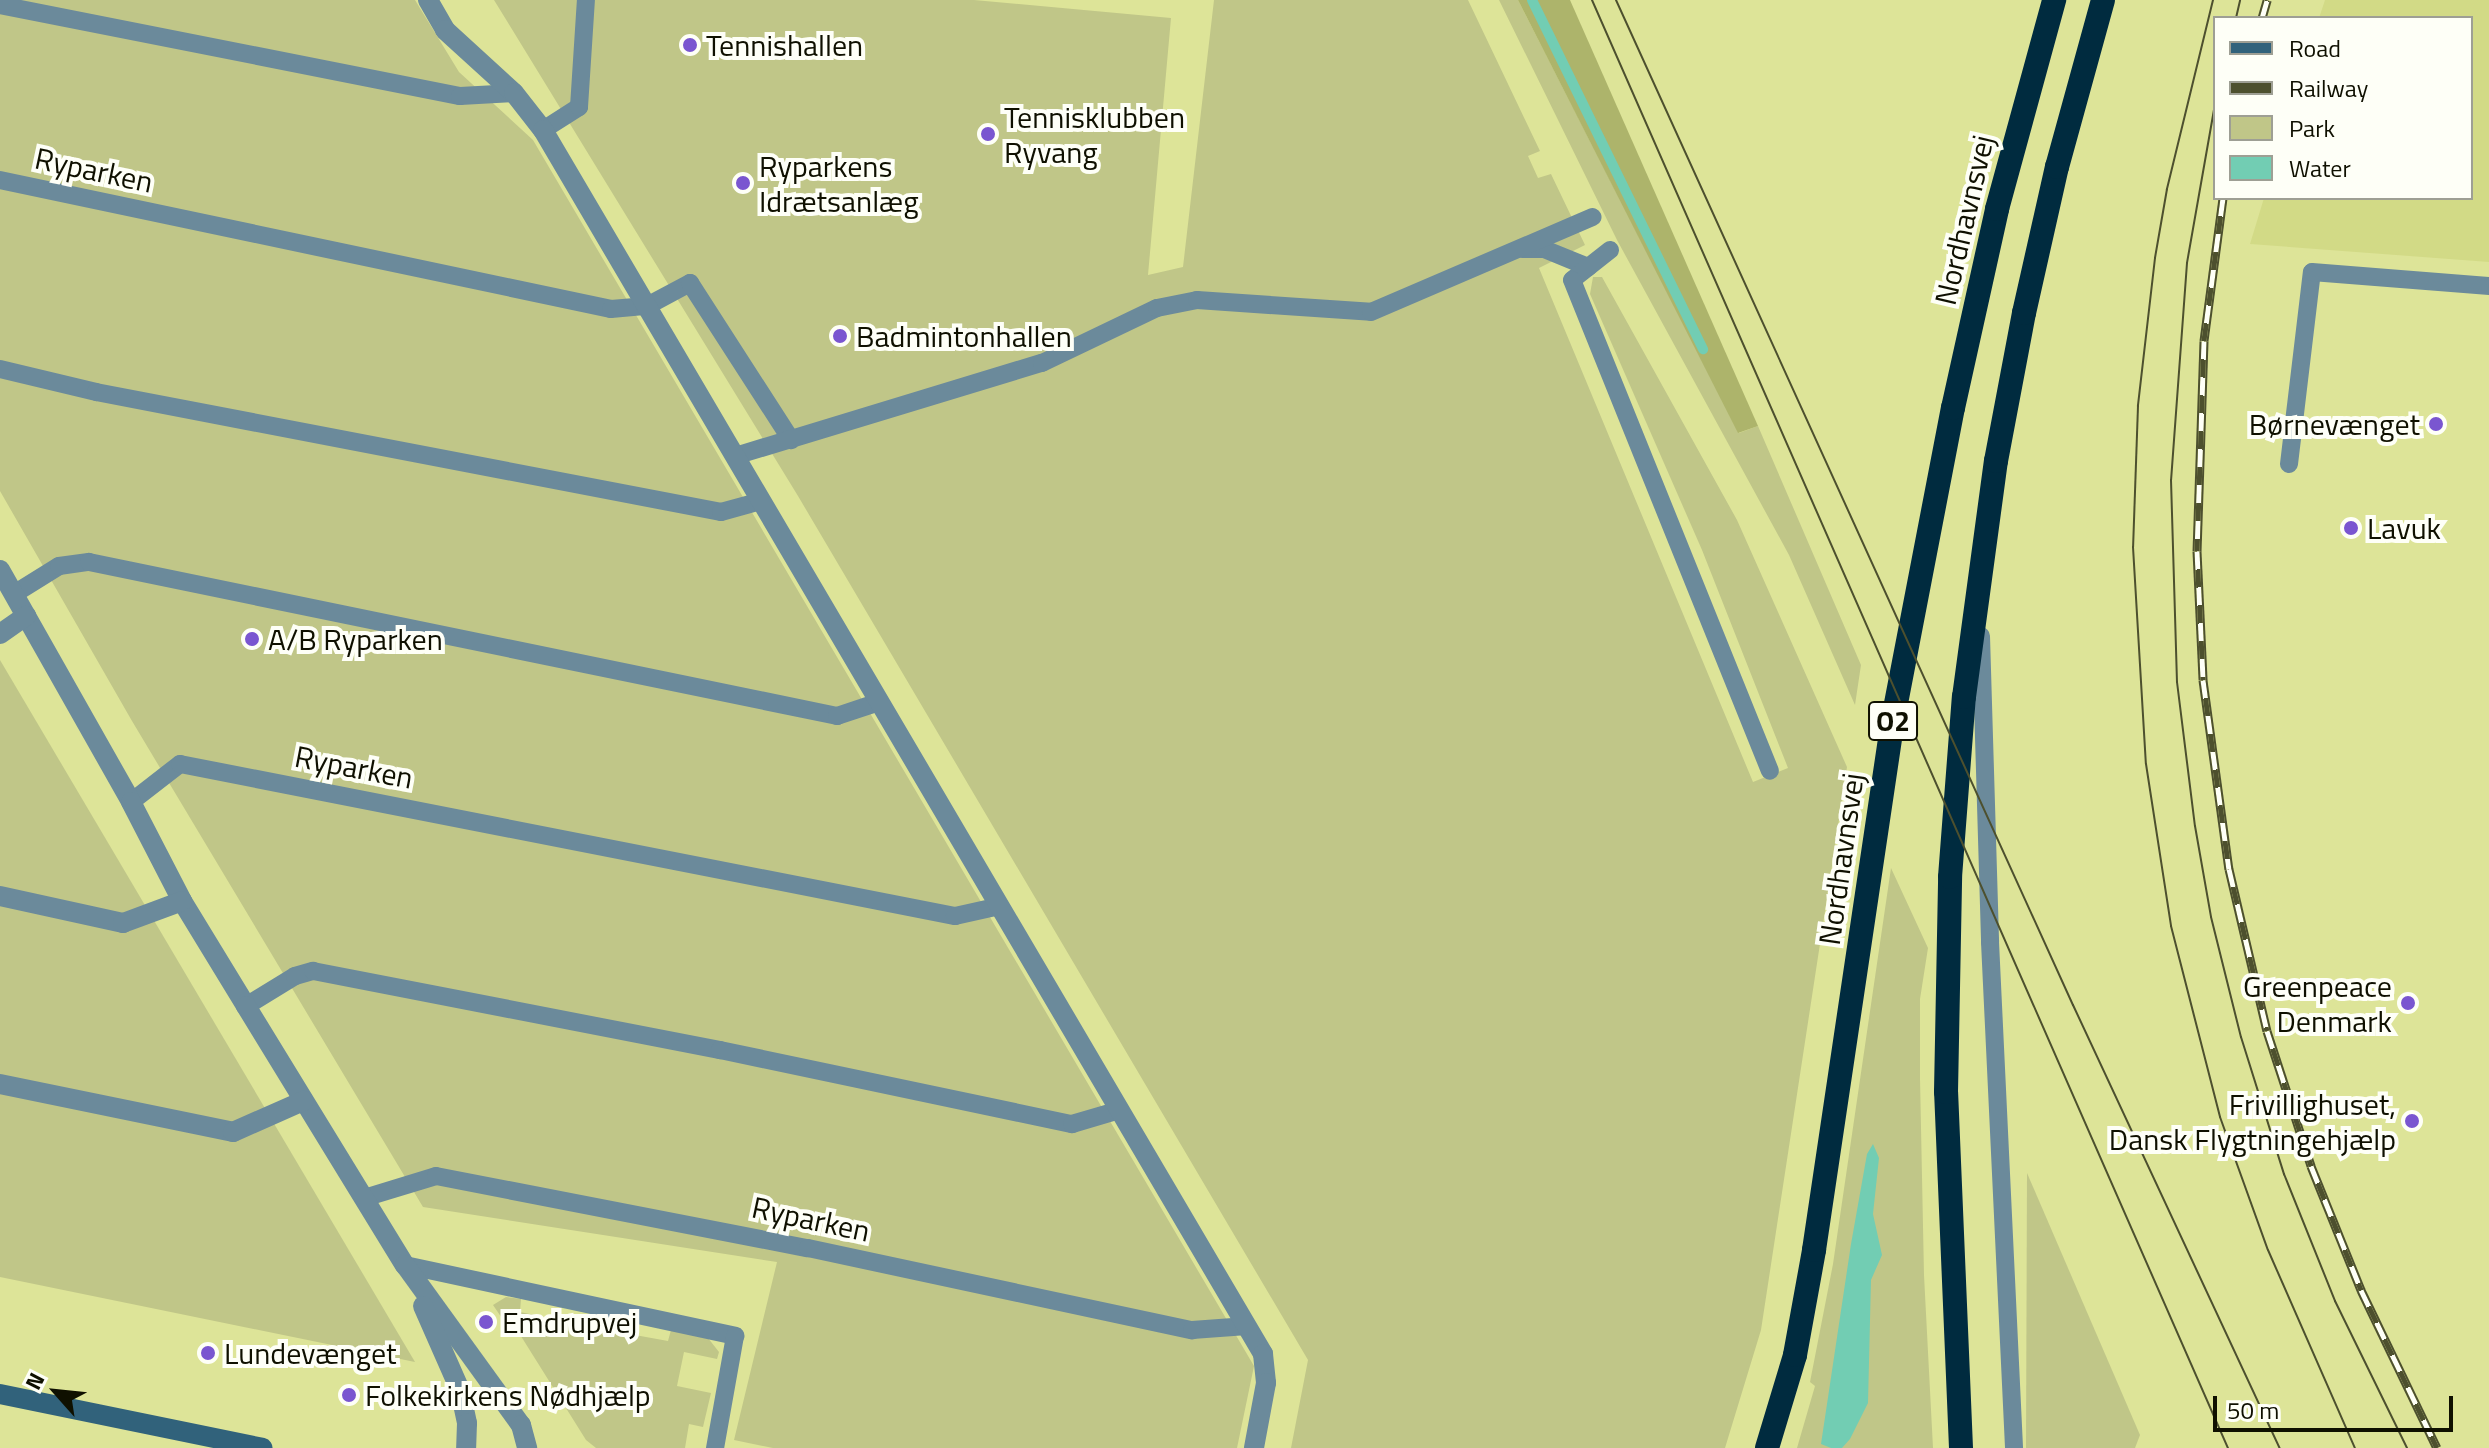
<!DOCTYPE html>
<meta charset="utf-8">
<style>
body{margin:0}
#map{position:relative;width:2489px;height:1448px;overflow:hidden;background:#dde498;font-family:"Titillium Web",sans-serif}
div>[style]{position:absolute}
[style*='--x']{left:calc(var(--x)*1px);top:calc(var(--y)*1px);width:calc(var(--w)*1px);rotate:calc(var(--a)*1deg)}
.built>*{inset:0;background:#d2da86}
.green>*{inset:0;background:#c0c688}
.forest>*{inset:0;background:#adb46b}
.water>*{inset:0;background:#72cdb3}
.stream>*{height:10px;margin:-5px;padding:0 5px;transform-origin:5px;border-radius:5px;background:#72cdb3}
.lane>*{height:18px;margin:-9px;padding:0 9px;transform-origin:9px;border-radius:9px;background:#6b8a9b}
.street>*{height:20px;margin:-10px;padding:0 10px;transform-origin:10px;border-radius:10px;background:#6b8a9b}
.secondary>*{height:20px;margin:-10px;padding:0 10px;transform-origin:10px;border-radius:10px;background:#31627b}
.highway>*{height:24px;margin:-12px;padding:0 12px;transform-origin:12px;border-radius:12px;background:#002b3f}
.tram>*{height:2px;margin:-1px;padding:0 1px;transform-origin:1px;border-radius:1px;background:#4d502e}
.rail>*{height:9px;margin-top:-4.5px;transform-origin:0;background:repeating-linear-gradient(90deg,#fefff7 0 18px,#4d502e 0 36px);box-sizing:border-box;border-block:2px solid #4d502e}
.dots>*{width:22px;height:22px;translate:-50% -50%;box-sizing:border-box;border:4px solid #fefff7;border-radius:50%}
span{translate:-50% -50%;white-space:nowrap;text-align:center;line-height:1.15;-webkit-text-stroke:8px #fefff7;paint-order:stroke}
.shield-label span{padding:2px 6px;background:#fefff7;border:2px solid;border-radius:6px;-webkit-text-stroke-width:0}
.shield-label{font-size:28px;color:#0f1000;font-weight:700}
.poi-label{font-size:30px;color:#0f1000}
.left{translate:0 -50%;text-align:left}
.right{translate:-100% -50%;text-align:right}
.street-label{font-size:30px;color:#0f1000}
.legend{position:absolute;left:2213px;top:16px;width:260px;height:184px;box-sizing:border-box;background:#fefff7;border:2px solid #9e9f94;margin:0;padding:10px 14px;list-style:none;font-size:24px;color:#0f1000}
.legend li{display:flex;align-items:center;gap:16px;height:40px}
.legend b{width:40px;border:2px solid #9e9f94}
.north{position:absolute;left:16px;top:1352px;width:80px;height:80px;-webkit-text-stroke:6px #fefff7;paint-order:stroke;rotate:297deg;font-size:22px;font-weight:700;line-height:32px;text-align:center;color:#0f1000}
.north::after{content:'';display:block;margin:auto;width:28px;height:36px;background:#0f1000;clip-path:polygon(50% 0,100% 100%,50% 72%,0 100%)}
.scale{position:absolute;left:2213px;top:1396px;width:240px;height:36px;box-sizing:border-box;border:4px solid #0f1000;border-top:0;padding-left:10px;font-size:24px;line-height:28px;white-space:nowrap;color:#0f1000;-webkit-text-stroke:6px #fefff7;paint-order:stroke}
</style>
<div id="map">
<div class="built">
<div style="clip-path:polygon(2325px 0,2489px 0,2489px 262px,2250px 244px,2264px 198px,2471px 198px,2471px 18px,2319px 18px)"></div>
</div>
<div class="green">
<div style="clip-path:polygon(0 0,415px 0,459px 72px,533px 140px,1254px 1366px,1237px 1448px,773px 1448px,734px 1440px,777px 1262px,423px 1207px,132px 721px,0 491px)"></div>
<div style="clip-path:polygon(494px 0,974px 0,1171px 18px,1148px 275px,1183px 267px,1214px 0,1468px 0,1540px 151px,1528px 156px,1538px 178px,1551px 174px,1585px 245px,1539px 268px,1753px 782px,1788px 768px,1702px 550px,1590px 294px,1593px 277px,1602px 277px,1737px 520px,1847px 767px,1761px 1330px,1725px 1448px,1291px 1448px,1308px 1360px,798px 496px)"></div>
<div style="clip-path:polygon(1499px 0,1518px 0,1739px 433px,1758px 426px,1861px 665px,1855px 705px,1789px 555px,1617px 240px)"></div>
<div style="clip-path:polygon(0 660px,415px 1362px,0 1277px)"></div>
<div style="clip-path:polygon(1891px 868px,1928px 948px,1920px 999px,1920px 1078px,1924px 1275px,1933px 1448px,1797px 1448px,1815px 1386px,1810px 1382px,1833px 1264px)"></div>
<div style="clip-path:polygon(2027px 1173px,2140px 1435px,2135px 1448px,2026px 1448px)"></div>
<div style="clip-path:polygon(506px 1297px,521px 1299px,520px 1312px,591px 1327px,668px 1341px,671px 1330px,708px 1338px,719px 1352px,717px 1359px,684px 1352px,677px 1386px,711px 1393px,703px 1427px,689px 1424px,685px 1448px,596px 1448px,586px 1440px,519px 1333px,514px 1336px,493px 1305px)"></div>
</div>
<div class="forest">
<div style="clip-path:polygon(1518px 0,1570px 0,1758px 426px,1738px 433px)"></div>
</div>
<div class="water">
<div style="clip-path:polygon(1873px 1144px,1879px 1158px,1873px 1214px,1882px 1255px,1871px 1280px,1868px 1403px,1850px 1439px,1842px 1448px,1831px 1448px,1821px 1444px,1851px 1244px,1867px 1154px)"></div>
</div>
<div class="stream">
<div style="--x:1532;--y:0;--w:389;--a:63.9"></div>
</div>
<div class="lane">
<div style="--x:0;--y:5;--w:469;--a:11.2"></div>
<div style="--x:460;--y:96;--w:54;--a:-3.2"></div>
<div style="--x:543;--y:130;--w:43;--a:-32.6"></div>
<div style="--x:579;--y:107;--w:107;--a:-86.3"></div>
<div style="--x:0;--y:180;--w:624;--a:11.92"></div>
<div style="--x:611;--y:309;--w:36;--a:-5"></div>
<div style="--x:647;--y:306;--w:49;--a:-28.1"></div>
<div style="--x:690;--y:283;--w:187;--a:57.2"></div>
<div style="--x:1522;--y:249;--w:22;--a:0"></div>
<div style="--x:1544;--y:249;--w:48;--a:22.2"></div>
<div style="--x:1610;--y:250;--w:48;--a:141.7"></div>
<div style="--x:1572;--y:280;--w:529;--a:68.04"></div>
<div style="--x:0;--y:369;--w:99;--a:13.5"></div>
<div style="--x:96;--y:392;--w:636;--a:10.87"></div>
<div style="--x:721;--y:512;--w:41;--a:-15.4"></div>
<div style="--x:735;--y:456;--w:321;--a:-16.9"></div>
<div style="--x:1042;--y:363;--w:127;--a:-25.6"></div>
<div style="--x:1157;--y:308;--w:41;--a:-11.3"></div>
<div style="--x:1197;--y:300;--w:174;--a:3.9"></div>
<div style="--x:1371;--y:312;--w:241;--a:-23.2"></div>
<div style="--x:2289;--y:464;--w:193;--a:-83.2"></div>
<div style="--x:2312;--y:272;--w:178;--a:4.5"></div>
<div style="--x:14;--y:594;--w:53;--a:-31.9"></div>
<div style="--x:59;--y:566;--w:30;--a:-8"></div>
<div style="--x:89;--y:562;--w:764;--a:11.63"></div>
<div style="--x:837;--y:716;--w:44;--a:-18.4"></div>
<div style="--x:1981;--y:636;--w:306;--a:88.3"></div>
<div style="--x:1990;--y:942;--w:507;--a:87.28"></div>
<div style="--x:131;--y:802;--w:62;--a:-37.8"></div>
<div style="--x:180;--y:764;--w:790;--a:11.1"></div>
<div style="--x:955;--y:916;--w:46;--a:-12.5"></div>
<div style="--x:246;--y:1006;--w:57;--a:-31.5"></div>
<div style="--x:295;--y:976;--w:19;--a:-16"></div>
<div style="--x:313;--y:971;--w:415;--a:11"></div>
<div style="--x:720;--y:1050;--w:360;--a:11.9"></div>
<div style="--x:1072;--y:1124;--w:50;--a:-16.3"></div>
<div style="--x:364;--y:1198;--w:75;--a:-17"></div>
<div style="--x:436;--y:1176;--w:379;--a:11"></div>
<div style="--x:808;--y:1248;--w:393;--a:12.1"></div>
<div style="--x:1192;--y:1330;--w:55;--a:-4.2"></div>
<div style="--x:405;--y:1265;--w:338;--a:12.1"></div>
<div style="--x:735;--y:1336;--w:114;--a:100.1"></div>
</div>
<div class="street">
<div style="--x:428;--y:0;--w:34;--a:60"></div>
<div style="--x:445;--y:30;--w:93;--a:42.4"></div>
<div style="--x:514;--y:93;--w:47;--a:51.9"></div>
<div style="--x:543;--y:130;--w:1420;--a:59.53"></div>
<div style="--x:1263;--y:1354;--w:29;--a:84"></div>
<div style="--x:1266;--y:1383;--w:66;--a:100.5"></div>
<div style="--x:0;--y:570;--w:266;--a:60.5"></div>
<div style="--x:131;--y:802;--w:111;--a:62.7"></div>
<div style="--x:182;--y:901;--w:123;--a:58.6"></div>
<div style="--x:246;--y:1006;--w:304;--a:58.5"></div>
<div style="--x:405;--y:1265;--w:198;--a:54.1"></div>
<div style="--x:521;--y:1425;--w:24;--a:75"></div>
<div style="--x:0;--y:634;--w:32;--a:-35"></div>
<div style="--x:0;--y:896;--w:126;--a:12.4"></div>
<div style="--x:123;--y:923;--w:63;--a:-20.4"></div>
<div style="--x:0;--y:1084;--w:238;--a:11.6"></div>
<div style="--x:233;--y:1132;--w:77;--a:-23.9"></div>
<div style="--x:423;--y:1306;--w:92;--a:66.2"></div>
<div style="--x:460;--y:1390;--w:34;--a:78"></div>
<div style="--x:467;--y:1423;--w:25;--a:92"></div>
</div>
<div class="secondary">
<div style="--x:0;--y:1394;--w:268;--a:11.6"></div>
</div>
<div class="highway">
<div style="--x:1767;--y:1448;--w:97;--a:-73.2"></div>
<div style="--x:1795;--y:1355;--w:107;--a:-79.7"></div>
<div style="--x:1814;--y:1250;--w:537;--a:-81.54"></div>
<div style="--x:1893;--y:719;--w:317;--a:-79.1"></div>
<div style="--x:1953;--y:408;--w:204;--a:-77.5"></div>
<div style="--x:1997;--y:209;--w:217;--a:-74.7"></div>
<div style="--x:1961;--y:1448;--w:356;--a:-92.4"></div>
<div style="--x:1946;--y:1092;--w:215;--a:-88.9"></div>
<div style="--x:1950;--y:877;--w:181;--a:-85.6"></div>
<div style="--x:1964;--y:697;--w:238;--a:-82.3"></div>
<div style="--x:1996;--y:461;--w:151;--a:-79.3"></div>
<div style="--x:2024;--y:313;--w:150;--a:-77.3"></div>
<div style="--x:2057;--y:167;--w:173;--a:-74.6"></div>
</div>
<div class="tram">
<div style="--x:1592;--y:0;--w:1582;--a:66.29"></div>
<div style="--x:1616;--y:0;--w:1104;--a:65.55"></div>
<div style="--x:2073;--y:1005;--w:489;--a:65"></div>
<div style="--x:2213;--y:0;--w:195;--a:103.7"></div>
<div style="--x:2167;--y:189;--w:70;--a:99.9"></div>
<div style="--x:2155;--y:258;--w:149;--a:96.6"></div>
<div style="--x:2138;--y:406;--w:141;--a:92"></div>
<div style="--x:2133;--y:547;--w:217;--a:86.6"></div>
<div style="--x:2146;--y:764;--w:164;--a:81.2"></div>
<div style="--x:2171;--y:926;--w:197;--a:75.6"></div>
<div style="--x:2220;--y:1117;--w:141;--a:70.2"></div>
<div style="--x:2268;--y:1250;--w:216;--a:66.3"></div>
<div style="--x:2236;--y:18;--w:18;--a:-77"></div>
<div style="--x:2215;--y:104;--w:161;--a:100"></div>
<div style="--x:2187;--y:263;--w:218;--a:94.2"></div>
<div style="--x:2171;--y:480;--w:202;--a:88.3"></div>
<div style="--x:2177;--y:682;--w:145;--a:82.9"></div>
<div style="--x:2195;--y:826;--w:92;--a:80"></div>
<div style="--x:2211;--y:917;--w:124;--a:76"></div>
<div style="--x:2241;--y:1037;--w:144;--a:72.6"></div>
<div style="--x:2284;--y:1174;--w:137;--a:68.1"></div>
<div style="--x:2335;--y:1301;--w:164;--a:63.9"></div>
</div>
<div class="rail">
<div style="--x:2262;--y:18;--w:19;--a:-74"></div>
<div style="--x:2223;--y:198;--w:144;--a:97.6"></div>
<div style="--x:2204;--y:341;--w:210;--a:91.9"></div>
<div style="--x:2197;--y:551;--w:129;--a:87.3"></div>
<div style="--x:2203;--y:680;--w:191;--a:82.2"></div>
<div style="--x:2229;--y:869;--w:166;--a:76.8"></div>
<div style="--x:2267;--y:1031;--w:142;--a:71.9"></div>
<div style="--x:2311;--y:1166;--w:134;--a:68"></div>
<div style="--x:2361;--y:1290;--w:175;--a:64.3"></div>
</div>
<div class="dots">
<div style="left:690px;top:45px;background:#7a56d0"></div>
<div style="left:988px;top:134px;background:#7a56d0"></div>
<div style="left:743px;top:183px;background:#7a56d0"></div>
<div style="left:840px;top:336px;background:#7a56d0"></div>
<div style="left:2436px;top:424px;background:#7a56d0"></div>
<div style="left:2351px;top:528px;background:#7a56d0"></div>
<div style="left:252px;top:639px;background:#7a56d0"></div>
<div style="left:2408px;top:1003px;background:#7a56d0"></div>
<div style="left:2412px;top:1121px;background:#7a56d0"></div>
<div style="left:486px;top:1322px;background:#7a56d0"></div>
<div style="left:208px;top:1353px;background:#7a56d0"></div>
<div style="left:349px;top:1395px;background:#7a56d0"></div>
</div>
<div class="shield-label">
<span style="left:1893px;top:721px">O2</span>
</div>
<div class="poi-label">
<span class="left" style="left:706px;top:45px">Tennishallen</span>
<span class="left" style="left:1004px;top:134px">Tennisklubben<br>Ryvang</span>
<span class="left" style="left:759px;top:183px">Ryparkens<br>Idrætsanlæg</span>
<span class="left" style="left:856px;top:336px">Badmintonhallen</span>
<span class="right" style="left:2420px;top:424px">Børnevænget</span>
<span class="left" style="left:2367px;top:528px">Lavuk</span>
<span class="left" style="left:268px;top:639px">A/B Ryparken</span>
<span class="right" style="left:2392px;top:1003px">Greenpeace<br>Denmark</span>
<span class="right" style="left:2396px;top:1121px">Frivillighuset,<br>Dansk Flygtningehjælp</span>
<span class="left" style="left:502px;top:1322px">Emdrupvej</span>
<span class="left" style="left:224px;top:1353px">Lundevænget</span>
<span class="left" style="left:365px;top:1395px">Folkekirkens Nødhjælp</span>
</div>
<div class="street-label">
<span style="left:94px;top:170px;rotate:12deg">Ryparken</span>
<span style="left:1964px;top:220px;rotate:-77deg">Nordhavnsvej</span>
<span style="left:354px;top:767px;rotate:11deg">Ryparken</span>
<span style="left:1841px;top:859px;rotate:-82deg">Nordhavnsvej</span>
<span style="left:811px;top:1219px;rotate:12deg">Ryparken</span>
</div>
<ul class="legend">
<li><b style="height:10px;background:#31627b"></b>Road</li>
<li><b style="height:10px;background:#4d502e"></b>Railway</li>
<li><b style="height:22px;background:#c0c688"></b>Park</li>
<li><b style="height:22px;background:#72cdb3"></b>Water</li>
</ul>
<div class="north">N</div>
<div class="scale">50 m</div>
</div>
